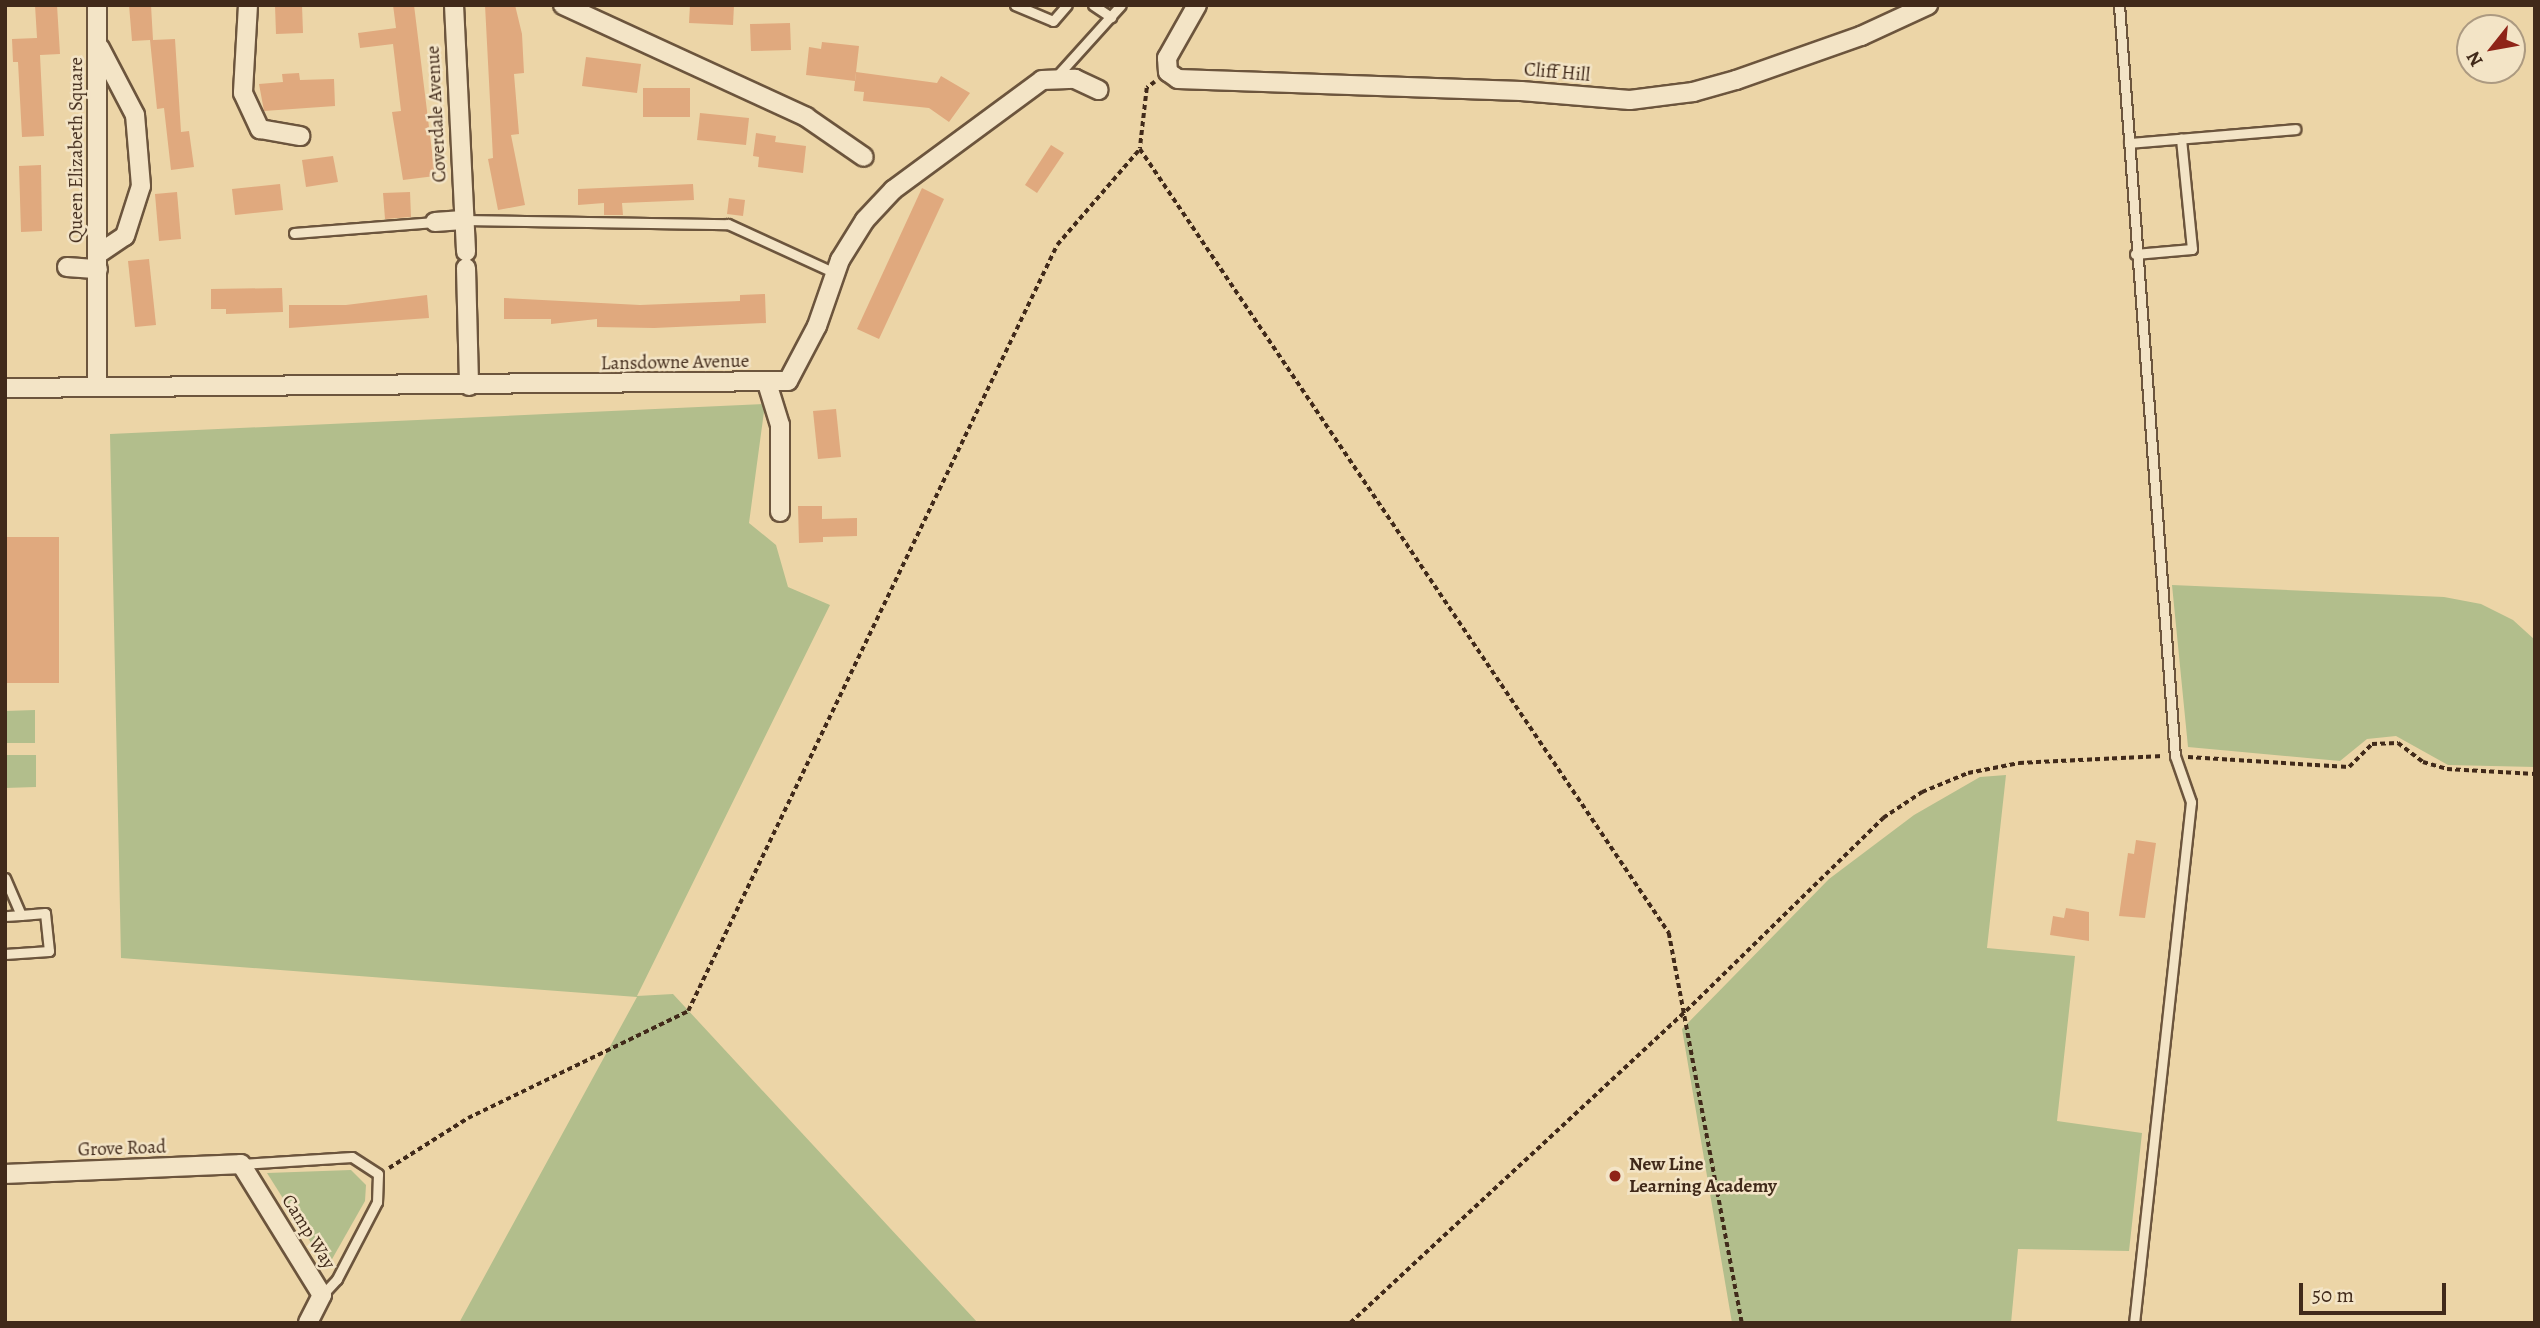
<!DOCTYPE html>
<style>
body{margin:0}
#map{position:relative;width:2540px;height:1328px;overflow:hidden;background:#ecd5a7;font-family:Alegreya,serif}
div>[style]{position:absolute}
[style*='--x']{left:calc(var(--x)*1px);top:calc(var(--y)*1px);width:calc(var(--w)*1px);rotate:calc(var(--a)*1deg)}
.green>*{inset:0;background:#b2be8c}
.building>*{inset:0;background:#e0a97e}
.path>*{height:3.5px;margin-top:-1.75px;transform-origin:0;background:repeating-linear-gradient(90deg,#412a1a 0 5px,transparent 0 8.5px)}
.roads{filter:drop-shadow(2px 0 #6c553d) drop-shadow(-2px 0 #6c553d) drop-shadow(0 2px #6c553d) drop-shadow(0 -2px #6c553d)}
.lane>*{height:9px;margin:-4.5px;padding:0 4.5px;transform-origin:4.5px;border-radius:4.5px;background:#f3e4c6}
.street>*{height:18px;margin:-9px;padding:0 9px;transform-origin:9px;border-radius:9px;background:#f3e4c6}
.dots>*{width:19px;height:19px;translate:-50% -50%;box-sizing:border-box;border:4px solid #f3e4c6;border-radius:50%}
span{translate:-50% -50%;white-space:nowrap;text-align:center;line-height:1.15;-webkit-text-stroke:5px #f3e4c6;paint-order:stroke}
.street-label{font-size:19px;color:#412a1a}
.poi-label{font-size:19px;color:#412a1a;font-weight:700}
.left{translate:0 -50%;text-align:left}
.frame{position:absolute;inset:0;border:7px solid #412a1a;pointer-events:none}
.north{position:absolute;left:2456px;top:14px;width:70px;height:70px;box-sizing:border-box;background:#f3e4c6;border:2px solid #ac9a81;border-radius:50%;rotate:239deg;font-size:19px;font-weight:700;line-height:28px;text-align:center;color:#412a1a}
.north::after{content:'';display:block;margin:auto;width:24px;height:32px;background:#8f2418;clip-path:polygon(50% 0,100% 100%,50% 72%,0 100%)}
.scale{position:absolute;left:2299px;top:1283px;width:147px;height:32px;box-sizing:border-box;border:4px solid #412a1a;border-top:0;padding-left:9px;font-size:21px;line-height:24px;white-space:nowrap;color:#412a1a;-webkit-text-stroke:5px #f3e4c6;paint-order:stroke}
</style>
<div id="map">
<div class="green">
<div style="clip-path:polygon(765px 404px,749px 523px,776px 545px,788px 587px,830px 605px,637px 996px,673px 994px,978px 1323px,459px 1323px,637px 997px,121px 958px,110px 434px)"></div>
<div style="clip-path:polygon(2172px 585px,2444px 597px,2481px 604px,2513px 620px,2535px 640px,2535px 767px,2448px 765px,2396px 736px,2367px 739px,2340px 761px,2188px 747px)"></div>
<div style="clip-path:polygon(35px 710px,35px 743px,5px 743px,5px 711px)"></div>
<div style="clip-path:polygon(5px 755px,36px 755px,36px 787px,5px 788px)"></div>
<div style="clip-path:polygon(2006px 775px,1987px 948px,2075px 956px,2057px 1121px,2142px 1133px,2129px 1251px,2018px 1249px,2011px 1323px,1732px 1323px,1682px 1029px,1829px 879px,1914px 815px,1980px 777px)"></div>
<div style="clip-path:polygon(351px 1170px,366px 1185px,365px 1201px,327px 1268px,267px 1173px)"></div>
</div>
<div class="building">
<div style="clip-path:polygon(35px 5px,57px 5px,60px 54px,40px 55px,44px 136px,22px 137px,18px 62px,13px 62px,12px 39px,37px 38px)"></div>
<div style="clip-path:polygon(129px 5px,151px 5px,153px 40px,175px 39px,181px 132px,189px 131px,194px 167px,171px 170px,164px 108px,157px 109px,150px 40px,132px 41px)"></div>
<div style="clip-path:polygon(275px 5px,302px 5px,303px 33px,276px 34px)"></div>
<div style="clip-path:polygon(393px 5px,414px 5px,435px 176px,403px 180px,392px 112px,401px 111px,393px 44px,360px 48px,358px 33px,396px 28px)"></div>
<div style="clip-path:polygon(485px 5px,515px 5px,522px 34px,524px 73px,514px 74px,519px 134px,511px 135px,525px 205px,498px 210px,488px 159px,493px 158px)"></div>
<div style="clip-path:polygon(690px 5px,734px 5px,733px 25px,689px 23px)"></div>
<div style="clip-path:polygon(790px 23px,791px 50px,751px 51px,750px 24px)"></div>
<div style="clip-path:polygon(822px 42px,859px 46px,855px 81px,806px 75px,809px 47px,821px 49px)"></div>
<div style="clip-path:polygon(586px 57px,641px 64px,637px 93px,582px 86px)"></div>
<div style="clip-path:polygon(856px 72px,937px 83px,941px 76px,970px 93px,949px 122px,929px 108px,863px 101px,864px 92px,854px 91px)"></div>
<div style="clip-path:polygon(299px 73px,300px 80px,334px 79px,335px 106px,264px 111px,259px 84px,283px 82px,282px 74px)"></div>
<div style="clip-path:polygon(643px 88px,690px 88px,690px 117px,643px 117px)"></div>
<div style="clip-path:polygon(700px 113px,749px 118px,746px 145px,697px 140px)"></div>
<div style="clip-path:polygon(756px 133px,776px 136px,775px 142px,806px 146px,803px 173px,758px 167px,759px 157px,753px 156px)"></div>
<div style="clip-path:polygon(1051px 145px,1064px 153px,1037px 193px,1025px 185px)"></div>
<div style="clip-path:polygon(333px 156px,338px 182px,306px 187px,302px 160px)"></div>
<div style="clip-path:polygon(41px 165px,42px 231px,21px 232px,19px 166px)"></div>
<div style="clip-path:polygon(280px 184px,283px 210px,235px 215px,232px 189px)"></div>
<div style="clip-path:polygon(693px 184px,694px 200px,622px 203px,623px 215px,604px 215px,604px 203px,578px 205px,578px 189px)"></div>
<div style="clip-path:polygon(922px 188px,944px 199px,879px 339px,857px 329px)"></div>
<div style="clip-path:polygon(177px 192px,181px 239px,159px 241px,155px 194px)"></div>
<div style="clip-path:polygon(410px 192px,411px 217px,385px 219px,383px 193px)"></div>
<div style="clip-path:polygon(729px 198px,745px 200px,743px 216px,727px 214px)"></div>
<div style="clip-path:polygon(149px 259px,156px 325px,135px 327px,128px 261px)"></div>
<div style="clip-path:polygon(282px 288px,283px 312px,226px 314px,226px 309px,211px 309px,211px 289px)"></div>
<div style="clip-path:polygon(765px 294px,766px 323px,654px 328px,597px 327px,597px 319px,551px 324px,551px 319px,504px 319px,504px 298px,640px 305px,740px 301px,740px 295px)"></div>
<div style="clip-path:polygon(427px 295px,429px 318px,289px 328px,289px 305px,346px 305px)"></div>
<div style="clip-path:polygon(836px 409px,841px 457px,818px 459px,813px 411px)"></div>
<div style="clip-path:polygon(798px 506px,822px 506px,822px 519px,857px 518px,857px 536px,823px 537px,823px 542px,799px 543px)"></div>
<div style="clip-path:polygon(5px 537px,59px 537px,59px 683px,5px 683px)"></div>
<div style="clip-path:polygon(2136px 840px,2156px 843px,2145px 918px,2119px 916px,2128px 853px,2134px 854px)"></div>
<div style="clip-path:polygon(2066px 908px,2089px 912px,2089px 941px,2050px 935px,2053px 916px,2064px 918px)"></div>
</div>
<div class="path">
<div style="--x:1155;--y:82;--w:10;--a:143"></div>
<div style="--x:1147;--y:88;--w:61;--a:96.5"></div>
<div style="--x:1140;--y:149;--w:946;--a:55.99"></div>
<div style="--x:1669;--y:933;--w:397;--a:79.4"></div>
<div style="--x:2188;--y:757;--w:161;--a:3.6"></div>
<div style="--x:2349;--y:767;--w:33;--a:-45"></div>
<div style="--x:2372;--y:744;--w:26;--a:-2"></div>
<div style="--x:2398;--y:743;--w:31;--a:37"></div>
<div style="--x:2423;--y:762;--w:25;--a:16"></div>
<div style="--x:2447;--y:769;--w:88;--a:3.3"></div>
<div style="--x:389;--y:1168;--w:93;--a:-32.3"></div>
<div style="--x:468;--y:1118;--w:245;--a:-25.9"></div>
<div style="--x:688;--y:1011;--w:850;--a:-64.28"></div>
<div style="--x:1057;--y:245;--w:127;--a:-49.2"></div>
<div style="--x:1350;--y:1323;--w:459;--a:-42.9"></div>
<div style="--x:1686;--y:1011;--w:276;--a:-44.4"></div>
<div style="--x:1883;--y:818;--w:47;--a:-33.7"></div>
<div style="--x:1922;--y:792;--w:50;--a:-22.4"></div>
<div style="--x:1968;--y:773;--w:52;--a:-11.1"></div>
<div style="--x:2019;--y:763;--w:144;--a:-2.8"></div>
</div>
<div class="roads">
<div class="lane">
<div style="--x:1015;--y:5;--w:41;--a:22.8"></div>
<div style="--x:1053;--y:21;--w:21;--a:-49"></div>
<div style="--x:1093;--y:5;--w:22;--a:34"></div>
<div style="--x:2119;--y:5;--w:753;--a:85.74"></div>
<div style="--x:2175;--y:756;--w:49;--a:70.8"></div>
<div style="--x:2191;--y:802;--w:524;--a:96.24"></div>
<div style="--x:1055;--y:78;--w:98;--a:-47.9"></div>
<div style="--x:2129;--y:143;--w:167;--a:-4.8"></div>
<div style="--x:463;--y:220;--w:265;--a:0.9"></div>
<div style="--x:728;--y:224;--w:118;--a:24.6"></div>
<div style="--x:294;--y:233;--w:141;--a:-4.5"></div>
<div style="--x:2135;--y:254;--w:57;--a:-5"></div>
<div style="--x:2192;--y:249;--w:111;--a:-95.7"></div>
<div style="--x:5;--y:878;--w:40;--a:66.6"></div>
<div style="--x:21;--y:915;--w:16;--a:176"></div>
<div style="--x:5;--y:954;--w:44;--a:-3.9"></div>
<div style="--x:49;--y:951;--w:38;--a:-96"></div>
<div style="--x:45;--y:913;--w:24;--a:175"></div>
<div style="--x:241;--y:1164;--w:111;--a:-3.6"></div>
<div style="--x:352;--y:1157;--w:31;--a:33"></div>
<div style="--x:378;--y:1174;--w:28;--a:92"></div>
<div style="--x:377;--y:1202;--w:87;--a:117.5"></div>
<div style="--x:337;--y:1279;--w:22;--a:133"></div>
</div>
<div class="street">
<div style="--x:248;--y:5;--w:88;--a:93.3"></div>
<div style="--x:243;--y:93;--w:40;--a:65"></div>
<div style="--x:260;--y:129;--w:41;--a:9.9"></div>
<div style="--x:454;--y:5;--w:247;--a:87.2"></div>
<div style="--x:563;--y:5;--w:268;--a:24.7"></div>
<div style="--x:806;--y:117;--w:70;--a:34.6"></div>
<div style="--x:1197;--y:5;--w:61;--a:119.5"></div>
<div style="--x:1167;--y:58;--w:14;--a:86"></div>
<div style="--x:1168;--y:72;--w:12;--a:35"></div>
<div style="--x:1178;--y:79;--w:343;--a:2"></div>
<div style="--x:1521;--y:91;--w:109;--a:4.7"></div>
<div style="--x:1630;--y:100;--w:64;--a:-7.2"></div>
<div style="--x:1693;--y:92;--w:45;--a:-15.6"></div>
<div style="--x:1736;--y:80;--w:133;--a:-19.4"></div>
<div style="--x:1861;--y:36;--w:74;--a:-24.8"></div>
<div style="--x:435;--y:222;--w:28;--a:-4"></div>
<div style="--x:98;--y:254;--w:32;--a:-34"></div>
<div style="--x:125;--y:236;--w:52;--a:-72.3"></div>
<div style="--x:141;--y:186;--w:71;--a:-94.8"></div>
<div style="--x:135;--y:115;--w:76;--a:-117.6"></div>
<div style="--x:67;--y:267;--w:31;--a:4"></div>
<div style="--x:466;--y:268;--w:118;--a:88.5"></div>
<div style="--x:767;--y:383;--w:44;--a:72.8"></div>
<div style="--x:780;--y:425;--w:87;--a:90"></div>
<div style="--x:97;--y:387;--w:382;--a:-90"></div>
<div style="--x:5;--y:388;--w:783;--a:-0.51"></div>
<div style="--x:788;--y:381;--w:62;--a:-62.2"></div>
<div style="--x:817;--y:326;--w:70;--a:-70.8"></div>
<div style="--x:840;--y:260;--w:47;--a:-58"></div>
<div style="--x:865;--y:220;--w:41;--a:-47"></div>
<div style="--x:893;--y:190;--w:185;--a:-36.4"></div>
<div style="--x:1042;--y:80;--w:33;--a:-2"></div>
<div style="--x:1075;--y:79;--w:26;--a:25"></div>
<div style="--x:5;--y:1174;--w:236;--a:-2.4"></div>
<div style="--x:241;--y:1164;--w:154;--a:58.3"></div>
<div style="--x:322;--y:1295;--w:31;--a:117"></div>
</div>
</div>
<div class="dots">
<div style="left:1615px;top:1176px;background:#8f2418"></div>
</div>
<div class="street-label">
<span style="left:1557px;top:73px;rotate:5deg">Cliff Hill</span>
<span style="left:437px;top:114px;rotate:-93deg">Coverdale Avenue</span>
<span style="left:77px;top:150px;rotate:-90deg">Queen Elizabeth Square</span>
<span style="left:675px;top:363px;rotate:-1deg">Lansdowne Avenue</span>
<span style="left:122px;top:1149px;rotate:-2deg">Grove Road</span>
<span style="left:308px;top:1232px;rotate:58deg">Camp Way</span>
</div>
<div class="poi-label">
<span class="left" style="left:1629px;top:1176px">New Line<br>Learning Academy</span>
</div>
<div class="frame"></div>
<div class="north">N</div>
<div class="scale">50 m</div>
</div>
